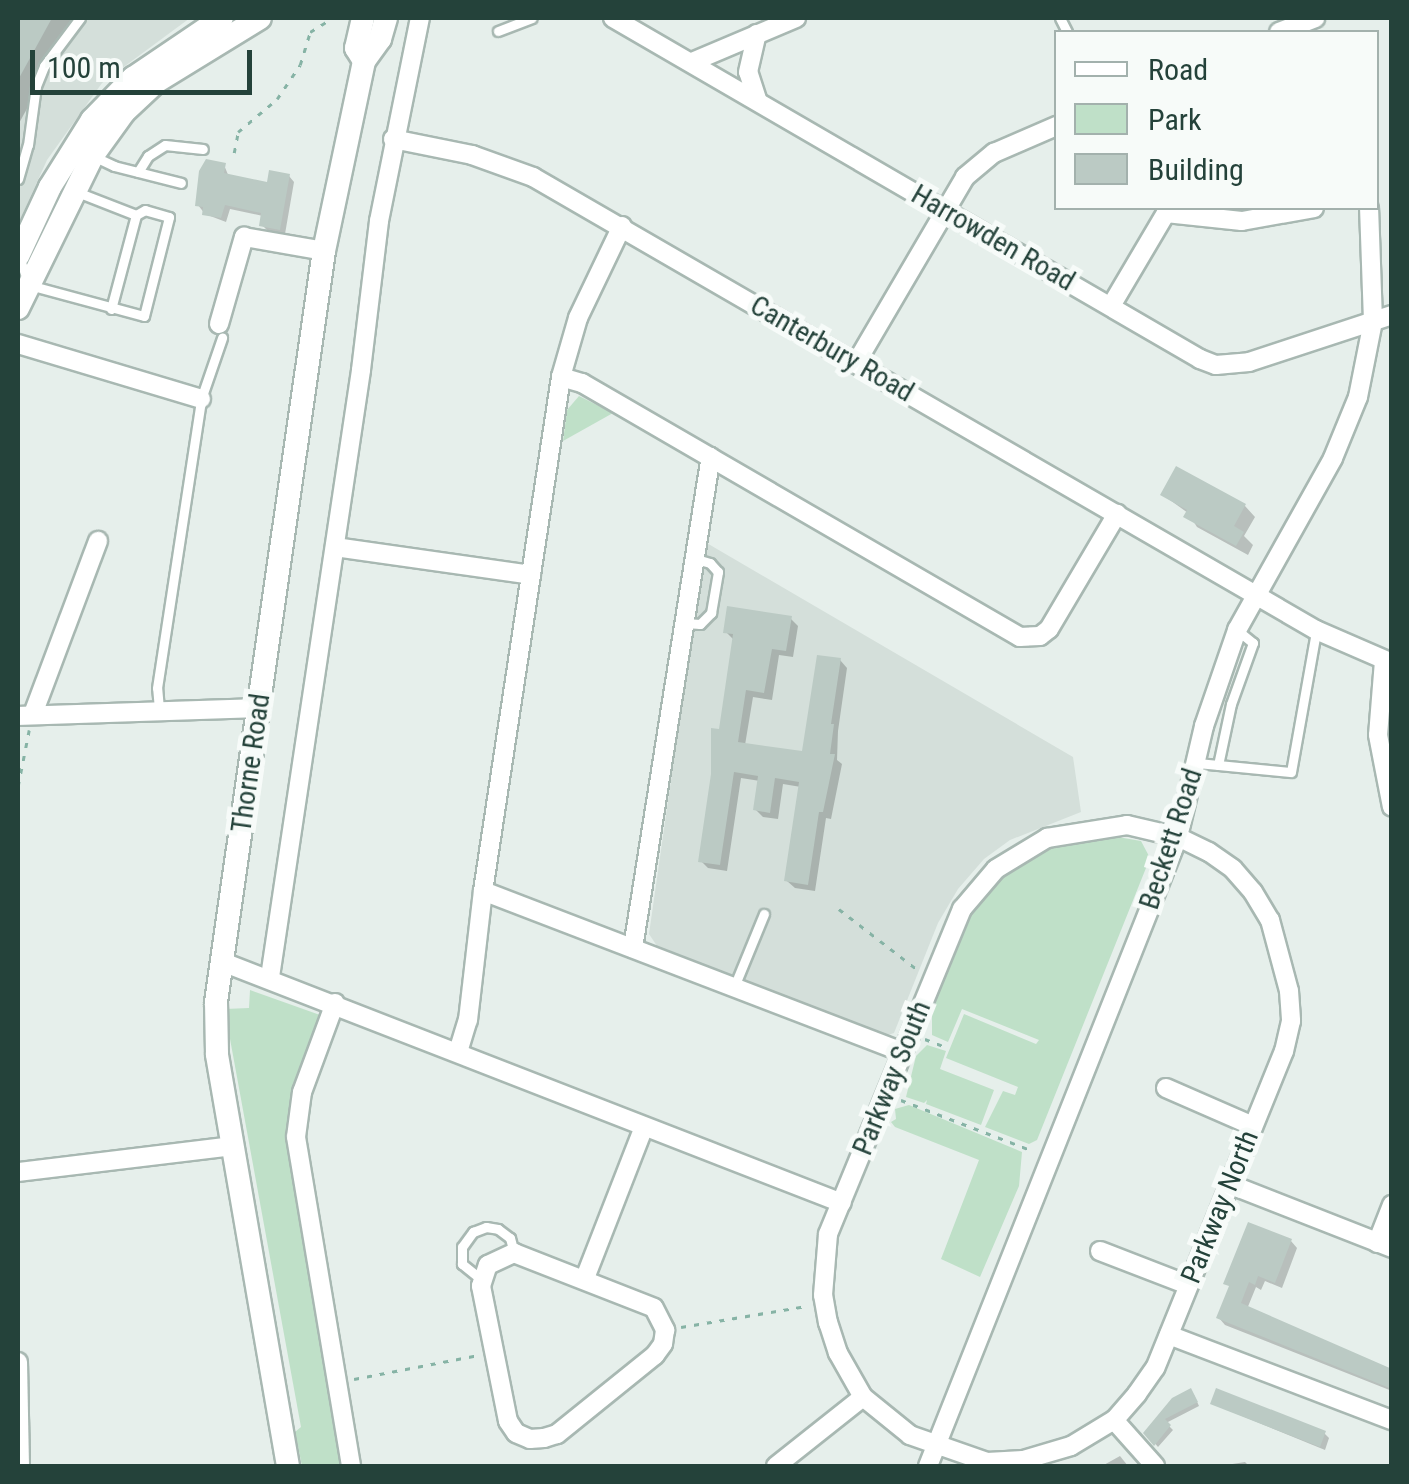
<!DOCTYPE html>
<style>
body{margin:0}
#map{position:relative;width:1409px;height:1484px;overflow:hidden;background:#e6efeb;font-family:"Roboto Condensed",sans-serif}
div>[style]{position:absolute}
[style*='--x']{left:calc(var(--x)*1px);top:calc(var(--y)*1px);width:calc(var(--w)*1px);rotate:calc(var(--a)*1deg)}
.built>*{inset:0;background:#d4dfda}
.green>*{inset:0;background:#bfe0c8}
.shadow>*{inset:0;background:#0003}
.building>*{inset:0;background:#bbcac4}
.path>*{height:2.5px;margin-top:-1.25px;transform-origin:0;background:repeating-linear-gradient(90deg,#86b3a5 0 5px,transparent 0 13px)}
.roads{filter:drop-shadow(2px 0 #a8b8b2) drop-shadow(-2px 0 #a8b8b2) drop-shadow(0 2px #a8b8b2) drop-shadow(0 -2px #a8b8b2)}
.service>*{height:9px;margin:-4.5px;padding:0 4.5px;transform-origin:4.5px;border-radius:4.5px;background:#fff}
.minor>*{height:18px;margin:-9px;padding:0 9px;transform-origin:9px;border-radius:9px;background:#fff}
.tertiary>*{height:22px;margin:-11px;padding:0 11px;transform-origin:11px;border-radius:11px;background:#fff}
span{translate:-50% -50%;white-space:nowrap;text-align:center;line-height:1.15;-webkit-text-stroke:10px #f7fbf9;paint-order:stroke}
.street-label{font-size:28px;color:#24423a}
.frame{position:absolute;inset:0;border:20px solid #24423a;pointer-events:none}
.legend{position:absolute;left:1054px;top:30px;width:325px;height:180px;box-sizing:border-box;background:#f7fbf9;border:2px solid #a3b1ad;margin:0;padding:12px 18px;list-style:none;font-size:30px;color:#24423a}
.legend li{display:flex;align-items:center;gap:20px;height:50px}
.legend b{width:50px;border:2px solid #a3b1ad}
.scale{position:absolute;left:30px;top:50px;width:222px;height:45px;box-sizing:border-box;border:5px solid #24423a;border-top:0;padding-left:12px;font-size:30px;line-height:35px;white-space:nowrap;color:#24423a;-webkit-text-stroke:8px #f7fbf9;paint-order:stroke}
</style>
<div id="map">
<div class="built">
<div style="clip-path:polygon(18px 18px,190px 18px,102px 83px,47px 160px,18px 224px)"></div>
<div style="clip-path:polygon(705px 542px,1073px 757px,1081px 812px,1010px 840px,984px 859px,958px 889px,938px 923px,894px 1033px,888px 1035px,657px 946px,649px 934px)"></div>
</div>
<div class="green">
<div style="clip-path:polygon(579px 396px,613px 413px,563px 441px,567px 410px)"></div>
<div style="clip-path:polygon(1112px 836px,1141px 841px,1150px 858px,1037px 1140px,1029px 1144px,985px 1127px,1003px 1091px,1015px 1095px,1018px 1087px,946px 1058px,964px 1014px,1036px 1044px,1039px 1040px,962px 1009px,948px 1042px,932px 1035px,932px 1008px,967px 921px,1005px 874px,1031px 855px,1057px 844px)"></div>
<div style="clip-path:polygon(250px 990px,320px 1015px,298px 1086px,290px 1158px,344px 1466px,302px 1466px,295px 1432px,301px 1427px,226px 1017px,225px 1009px,249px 1008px)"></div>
<div style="clip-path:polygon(927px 1045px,946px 1051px,940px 1069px,994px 1090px,981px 1125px,926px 1104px,927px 1100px,924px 1103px,906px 1097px,916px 1056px)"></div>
<div style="clip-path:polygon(909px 1105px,1022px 1152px,1019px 1186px,980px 1277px,941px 1259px,979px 1160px,895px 1127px,891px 1122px,896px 1119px,895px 1109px)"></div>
</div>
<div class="shadow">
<div style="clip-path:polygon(18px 18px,77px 18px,18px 125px)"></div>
<div style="clip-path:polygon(224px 165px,229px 177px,269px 185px,289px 176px,294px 182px,285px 234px,267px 230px,262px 225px,263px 216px,230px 209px,226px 222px,205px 214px,198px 205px)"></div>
<div style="clip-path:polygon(1163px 495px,1245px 506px,1255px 517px,1244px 536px,1253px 545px,1248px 555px,1197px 527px,1188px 513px)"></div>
<div style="clip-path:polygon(790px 618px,798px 626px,793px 657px,779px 655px,772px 700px,753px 697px,745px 745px,805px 754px,840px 660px,847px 668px,838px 731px,837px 760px,842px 764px,831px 819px,826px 818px,815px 891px,795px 888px,787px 881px,801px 787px,783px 784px,778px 819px,763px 817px,756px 810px,760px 781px,741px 778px,727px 871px,708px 868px,701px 861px,735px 641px,726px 632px)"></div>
<div style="clip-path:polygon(1291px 1241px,1297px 1248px,1282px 1288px,1265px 1281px,1261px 1290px,1256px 1287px,1247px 1309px,1392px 1370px,1392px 1391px,1225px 1325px,1219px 1318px,1231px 1288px)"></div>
<div style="clip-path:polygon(1194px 1395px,1199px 1406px,1166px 1423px,1173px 1430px,1158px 1447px,1146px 1433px)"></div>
<div style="clip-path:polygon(1213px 1404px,1324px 1433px,1329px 1438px,1325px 1450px)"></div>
<div style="clip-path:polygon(1120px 1456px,1128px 1466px,1102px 1466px)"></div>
<div style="clip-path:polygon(1245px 1462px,1249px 1466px,1220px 1466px)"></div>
</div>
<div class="building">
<div style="clip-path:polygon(18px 18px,52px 18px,18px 80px)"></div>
<div style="clip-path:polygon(206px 159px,226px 163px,224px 173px,267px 182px,269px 170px,290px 174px,280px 230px,259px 226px,261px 213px,225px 205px,221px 218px,202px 215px,203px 207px,195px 206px,199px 171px)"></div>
<div style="clip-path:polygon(1176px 466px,1246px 504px,1234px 526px,1244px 532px,1236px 546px,1183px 517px,1187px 510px,1160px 495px)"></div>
<div style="clip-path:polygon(727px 606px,792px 616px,786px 651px,772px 649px,764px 693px,746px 690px,738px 742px,802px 751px,817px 655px,841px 658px,831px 724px,834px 724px,830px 754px,835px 754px,823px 812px,819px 812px,808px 885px,784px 881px,799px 782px,775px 778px,770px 813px,753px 810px,758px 776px,734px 772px,720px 865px,698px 862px,711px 774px,711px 728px,719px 729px,733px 634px,723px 633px)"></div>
<div style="clip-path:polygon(1248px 1222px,1292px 1239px,1275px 1283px,1258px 1276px,1255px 1285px,1249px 1282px,1241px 1303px,1392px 1369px,1392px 1389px,1216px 1318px,1229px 1286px,1223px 1284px)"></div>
<div style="clip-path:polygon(1191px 1388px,1198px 1402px,1165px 1419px,1171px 1425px,1154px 1446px,1143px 1433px,1172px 1398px)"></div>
<div style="clip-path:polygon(1216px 1388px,1326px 1431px,1320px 1447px,1210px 1404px)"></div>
</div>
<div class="path">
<div style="--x:234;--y:153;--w:21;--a:-79"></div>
<div style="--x:238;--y:132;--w:51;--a:-40.2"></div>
<div style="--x:277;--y:99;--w:41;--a:-55.9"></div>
<div style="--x:300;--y:65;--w:34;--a:-73"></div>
<div style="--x:310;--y:32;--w:26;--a:-32"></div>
<div style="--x:18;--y:786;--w:57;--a:-78.9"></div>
<div style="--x:839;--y:909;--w:100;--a:37.7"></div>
<div style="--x:925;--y:1039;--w:22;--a:21"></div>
<div style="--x:901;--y:1100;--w:142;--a:21.1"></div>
<div style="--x:681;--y:1327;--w:127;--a:-9.5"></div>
<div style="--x:354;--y:1379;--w:127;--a:-10.9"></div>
</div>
<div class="roads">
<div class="service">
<div style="--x:1060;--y:18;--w:16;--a:63"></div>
<div style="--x:498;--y:31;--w:36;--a:-21"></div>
<div style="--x:95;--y:157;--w:21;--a:25"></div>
<div style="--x:114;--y:166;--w:69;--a:14.2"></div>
<div style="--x:138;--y:172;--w:19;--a:-58"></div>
<div style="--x:148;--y:156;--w:20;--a:-33"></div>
<div style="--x:165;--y:145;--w:38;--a:6"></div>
<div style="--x:18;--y:179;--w:35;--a:-74"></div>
<div style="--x:28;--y:145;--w:60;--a:-82.3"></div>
<div style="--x:36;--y:86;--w:22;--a:-68"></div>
<div style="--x:44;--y:66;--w:60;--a:-53.1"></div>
<div style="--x:19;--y:257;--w:30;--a:70"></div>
<div style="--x:29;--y:285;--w:119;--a:15.1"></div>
<div style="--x:144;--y:316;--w:102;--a:-75.8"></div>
<div style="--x:169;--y:217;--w:25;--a:-164"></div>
<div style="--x:145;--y:210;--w:10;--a:151"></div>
<div style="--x:136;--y:215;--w:63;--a:-158.7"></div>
<div style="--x:111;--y:309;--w:97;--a:-75.1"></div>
<div style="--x:685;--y:623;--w:15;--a:4"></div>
<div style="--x:700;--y:624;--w:16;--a:-45"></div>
<div style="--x:711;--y:613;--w:42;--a:-80.3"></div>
<div style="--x:718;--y:572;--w:12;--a:-132"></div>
<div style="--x:710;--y:563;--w:15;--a:-164"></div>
<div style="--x:159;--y:709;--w:21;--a:-95"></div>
<div style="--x:157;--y:688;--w:292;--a:-81.3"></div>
<div style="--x:201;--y:399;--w:65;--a:-71"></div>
<div style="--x:1197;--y:763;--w:94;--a:5.5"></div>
<div style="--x:1291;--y:772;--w:143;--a:-79.9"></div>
<div style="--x:1218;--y:765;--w:62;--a:-78"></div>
<div style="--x:1231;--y:704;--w:65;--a:-70.2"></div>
<div style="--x:1253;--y:643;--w:21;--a:-141"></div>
<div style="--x:734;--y:987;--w:79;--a:-67.7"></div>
<div style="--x:482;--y:1280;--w:26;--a:-141"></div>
<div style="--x:462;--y:1264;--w:17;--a:-90"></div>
<div style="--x:462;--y:1247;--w:19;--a:-54"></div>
<div style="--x:473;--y:1232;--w:14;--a:-21"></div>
<div style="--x:486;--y:1227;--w:12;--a:9"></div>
<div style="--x:498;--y:1229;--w:15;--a:37"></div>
<div style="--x:510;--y:1238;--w:16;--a:75"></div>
</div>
<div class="minor">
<div style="--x:613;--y:18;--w:679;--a:30.15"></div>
<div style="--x:1200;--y:359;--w:17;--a:21"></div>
<div style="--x:1216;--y:365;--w:33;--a:-5"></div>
<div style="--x:1249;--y:362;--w:151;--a:-18.2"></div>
<div style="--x:1279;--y:32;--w:39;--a:-21"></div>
<div style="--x:692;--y:62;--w:113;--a:-22.9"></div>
<div style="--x:757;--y:99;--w:28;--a:-108"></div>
<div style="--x:748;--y:72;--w:39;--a:-77"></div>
<div style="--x:393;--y:139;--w:81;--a:11.4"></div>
<div style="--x:472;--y:155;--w:65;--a:19.8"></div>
<div style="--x:533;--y:177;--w:905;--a:30.05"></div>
<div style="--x:1316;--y:630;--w:83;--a:23.5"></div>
<div style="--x:622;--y:226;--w:102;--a:115.6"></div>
<div style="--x:578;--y:318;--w:61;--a:106.1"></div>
<div style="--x:561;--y:377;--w:22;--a:16"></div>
<div style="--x:582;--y:383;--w:506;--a:30.11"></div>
<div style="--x:1020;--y:637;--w:20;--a:-3"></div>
<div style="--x:1040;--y:636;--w:11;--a:-38"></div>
<div style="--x:1049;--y:629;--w:134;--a:-59.4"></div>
<div style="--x:1111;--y:306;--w:108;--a:-59.4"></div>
<div style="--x:1166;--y:213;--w:76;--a:6"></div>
<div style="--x:1242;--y:221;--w:73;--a:-10.2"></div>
<div style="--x:219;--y:324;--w:91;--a:-74"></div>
<div style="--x:244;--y:237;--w:81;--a:9.9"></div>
<div style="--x:18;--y:344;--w:191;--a:16.7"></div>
<div style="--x:856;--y:363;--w:216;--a:-59.6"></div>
<div style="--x:965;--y:177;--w:38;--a:-40"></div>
<div style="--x:994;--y:153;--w:68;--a:-23.5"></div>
<div style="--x:335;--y:547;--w:198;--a:8.1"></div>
<div style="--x:1384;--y:661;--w:74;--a:94.6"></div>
<div style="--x:1378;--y:735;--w:73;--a:79"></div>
<div style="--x:33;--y:714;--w:185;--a:-69.4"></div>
<div style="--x:18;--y:716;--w:241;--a:-1.9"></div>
<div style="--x:1127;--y:825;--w:52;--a:13.2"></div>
<div style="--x:1178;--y:837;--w:34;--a:26"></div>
<div style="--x:1209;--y:852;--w:29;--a:35"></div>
<div style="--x:1233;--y:869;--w:30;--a:49"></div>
<div style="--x:1253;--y:892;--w:33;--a:59"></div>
<div style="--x:1270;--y:920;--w:73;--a:75"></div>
<div style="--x:1289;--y:991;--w:30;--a:86"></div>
<div style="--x:1291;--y:1021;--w:31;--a:103"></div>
<div style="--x:1284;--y:1051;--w:342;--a:112.1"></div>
<div style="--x:1155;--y:1368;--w:32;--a:125"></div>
<div style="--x:1137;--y:1394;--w:35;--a:131"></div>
<div style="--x:1114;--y:1420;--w:50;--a:148.8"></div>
<div style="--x:1071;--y:1446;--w:50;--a:163.7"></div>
<div style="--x:1023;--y:1460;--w:36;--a:177"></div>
<div style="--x:987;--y:1462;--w:82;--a:-160.7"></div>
<div style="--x:910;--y:1435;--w:60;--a:-141"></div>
<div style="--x:863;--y:1397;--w:51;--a:-119.6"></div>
<div style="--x:838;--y:1353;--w:32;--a:-108"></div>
<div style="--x:828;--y:1323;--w:28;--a:-100"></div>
<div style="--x:823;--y:1295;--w:61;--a:-85.3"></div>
<div style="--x:828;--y:1234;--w:352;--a:-67.6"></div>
<div style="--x:962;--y:909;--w:52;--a:-49.6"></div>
<div style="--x:996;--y:869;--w:60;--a:-31.3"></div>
<div style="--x:1047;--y:838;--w:81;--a:-9.2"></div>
<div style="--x:483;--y:891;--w:449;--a:21"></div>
<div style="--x:633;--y:948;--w:497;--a:-81"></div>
<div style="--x:220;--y:961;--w:667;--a:21.26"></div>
<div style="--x:270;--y:977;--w:614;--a:-81.47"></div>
<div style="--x:361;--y:370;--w:150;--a:-83.1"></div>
<div style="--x:379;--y:221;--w:207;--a:-78.6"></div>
<div style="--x:335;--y:1003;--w:95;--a:110.3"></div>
<div style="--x:302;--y:1092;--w:45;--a:97.6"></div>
<div style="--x:296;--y:1137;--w:334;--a:80.5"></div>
<div style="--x:458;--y:1052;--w:34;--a:-73"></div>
<div style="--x:468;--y:1020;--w:130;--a:-83.4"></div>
<div style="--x:483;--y:891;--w:520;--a:-81.37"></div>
<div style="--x:1166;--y:1088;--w:95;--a:23.6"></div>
<div style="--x:18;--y:1172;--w:216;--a:-6.9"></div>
<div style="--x:1229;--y:1184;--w:175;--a:21.4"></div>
<div style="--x:1377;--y:1243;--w:41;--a:-68.5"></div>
<div style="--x:1100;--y:1251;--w:94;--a:21.1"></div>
<div style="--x:514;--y:1253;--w:150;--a:21.4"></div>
<div style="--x:654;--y:1308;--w:25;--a:63"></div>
<div style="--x:665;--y:1330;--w:14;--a:98"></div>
<div style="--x:663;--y:1344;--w:14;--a:126"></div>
<div style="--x:655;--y:1355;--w:126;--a:141.1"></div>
<div style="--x:557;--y:1434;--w:14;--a:163"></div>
<div style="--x:544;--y:1438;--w:14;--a:176"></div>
<div style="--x:530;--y:1439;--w:15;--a:-157"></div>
<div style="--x:516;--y:1433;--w:14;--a:-124"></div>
<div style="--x:508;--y:1421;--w:138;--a:-101.3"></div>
<div style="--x:481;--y:1286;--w:22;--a:-72"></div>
<div style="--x:488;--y:1265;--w:29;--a:-25"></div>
<div style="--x:585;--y:1278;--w:162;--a:-68.7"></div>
<div style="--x:1169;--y:1335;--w:239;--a:20.9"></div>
<div style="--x:18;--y:1362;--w:104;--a:88.9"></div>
<div style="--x:1114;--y:1420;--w:62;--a:48.3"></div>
<div style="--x:776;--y:1466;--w:111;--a:-38.4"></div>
<div style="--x:928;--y:1466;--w:677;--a:-68.32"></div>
<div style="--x:1178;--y:837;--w:114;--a:-76.8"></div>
<div style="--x:1204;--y:726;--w:102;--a:-71"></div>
<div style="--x:1237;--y:630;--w:197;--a:-60.8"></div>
<div style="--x:1333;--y:458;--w:66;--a:-67.7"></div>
<div style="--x:1358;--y:397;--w:77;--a:-78.8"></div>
<div style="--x:1373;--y:321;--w:113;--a:-92"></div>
</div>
<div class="tertiary">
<div style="--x:363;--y:18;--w:31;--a:103"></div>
<div style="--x:356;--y:48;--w:15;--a:58"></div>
<div style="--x:18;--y:256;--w:76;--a:-65.1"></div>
<div style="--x:50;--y:187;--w:79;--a:-57.9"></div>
<div style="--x:92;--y:120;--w:59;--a:-45.7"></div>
<div style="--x:133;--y:78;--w:107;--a:-34"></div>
<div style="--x:18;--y:308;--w:170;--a:-63.9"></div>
<div style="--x:93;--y:155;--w:53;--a:-54.2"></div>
<div style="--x:124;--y:112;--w:44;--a:-43.2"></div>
<div style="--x:156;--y:82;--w:122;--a:-31.6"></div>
<div style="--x:288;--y:1466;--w:418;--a:-99.8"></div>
<div style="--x:217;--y:1054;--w:52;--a:-91.1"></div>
<div style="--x:216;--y:1002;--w:759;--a:-81.82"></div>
<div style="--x:324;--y:251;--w:194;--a:-78.1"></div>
<div style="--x:364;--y:61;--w:27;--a:-54"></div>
<div style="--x:380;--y:39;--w:22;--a:-74"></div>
</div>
</div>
<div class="street-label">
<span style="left:993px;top:238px;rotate:30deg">Harrowden Road</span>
<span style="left:832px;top:349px;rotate:30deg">Canterbury Road</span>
<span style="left:251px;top:763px;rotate:-82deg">Thorne Road</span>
<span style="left:1171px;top:839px;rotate:-72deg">Beckett Road</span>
<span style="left:892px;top:1078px;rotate:-68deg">Parkway South</span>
<span style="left:1220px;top:1207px;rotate:-68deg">Parkway North</span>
</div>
<div class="frame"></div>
<ul class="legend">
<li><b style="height:12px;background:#fff"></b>Road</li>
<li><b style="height:28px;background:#bfe0c8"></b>Park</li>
<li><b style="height:28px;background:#bbcac4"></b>Building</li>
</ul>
<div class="scale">100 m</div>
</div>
